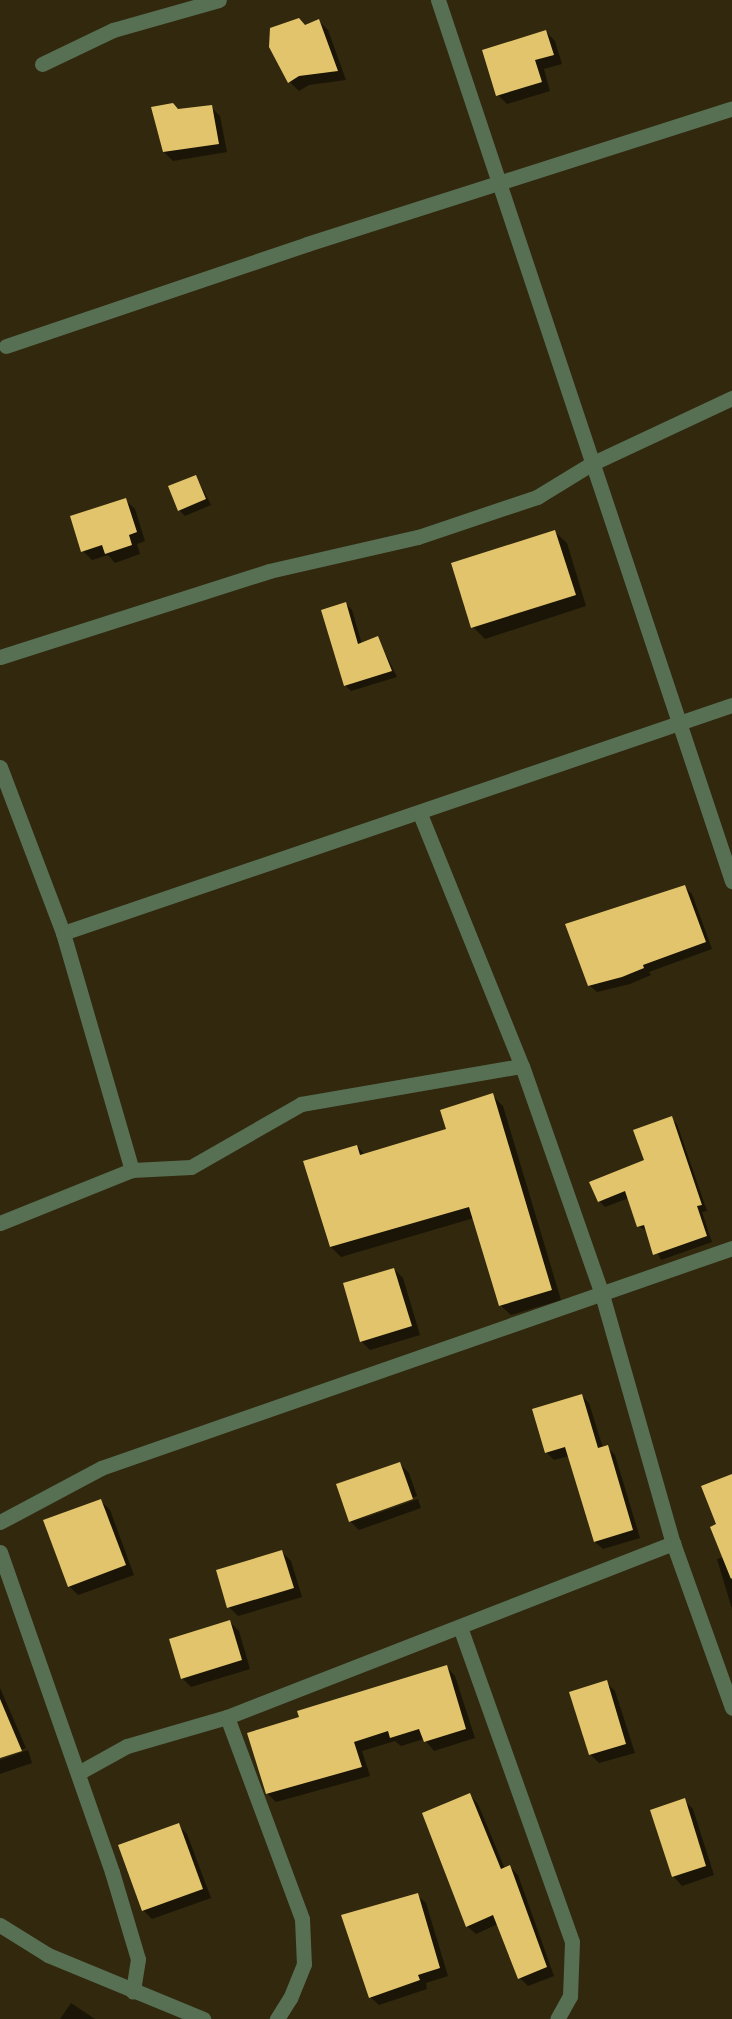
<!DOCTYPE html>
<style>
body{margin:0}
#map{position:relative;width:732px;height:2019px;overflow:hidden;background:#31280d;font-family:"Noto Sans",sans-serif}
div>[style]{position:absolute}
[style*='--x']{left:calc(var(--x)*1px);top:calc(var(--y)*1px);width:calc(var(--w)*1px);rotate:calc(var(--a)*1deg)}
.shadow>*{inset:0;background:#0007}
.building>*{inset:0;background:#e2c46d}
.minor>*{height:15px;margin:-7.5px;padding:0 7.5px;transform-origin:7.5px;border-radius:7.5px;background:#576f53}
span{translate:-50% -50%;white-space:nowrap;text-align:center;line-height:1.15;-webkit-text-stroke:6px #151106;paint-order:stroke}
</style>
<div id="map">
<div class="shadow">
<div style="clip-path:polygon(319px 21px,328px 30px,346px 80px,309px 85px,299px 91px,290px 82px,306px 27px)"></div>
<div style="clip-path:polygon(546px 32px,555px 41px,562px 64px,544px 69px,550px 91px,507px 104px,498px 95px)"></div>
<div style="clip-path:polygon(211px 107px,220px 116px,227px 152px,173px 161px,164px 152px,179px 110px)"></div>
<div style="clip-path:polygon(196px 476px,211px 505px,185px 516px,179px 510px)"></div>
<div style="clip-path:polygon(125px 500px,135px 509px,145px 541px,137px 544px,140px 554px,115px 563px,108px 555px,92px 560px,83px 551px)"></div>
<div style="clip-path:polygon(555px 532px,567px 543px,586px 606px,485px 639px,473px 627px)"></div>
<div style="clip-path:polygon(346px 604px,352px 610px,362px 644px,378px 638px,397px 677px,351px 691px,345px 685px)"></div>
<div style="clip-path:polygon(685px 887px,692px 894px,712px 949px,649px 972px,651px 975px,630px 984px,597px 992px,589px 985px)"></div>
<div style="clip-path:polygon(492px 1095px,503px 1106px,561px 1300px,511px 1315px,500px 1305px,474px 1218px,341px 1257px,331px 1247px,357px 1146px,365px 1155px,448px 1130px)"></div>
<div style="clip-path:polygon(671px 1118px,677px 1124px,707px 1211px,702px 1212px,712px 1242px,661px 1260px,647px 1231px,638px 1226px,629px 1198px,605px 1207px,599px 1201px,646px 1160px)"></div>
<div style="clip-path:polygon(394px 1269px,403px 1278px,420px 1335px,370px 1350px,361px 1341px)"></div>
<div style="clip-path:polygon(581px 1395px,589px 1403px,603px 1448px,607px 1447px,615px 1455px,640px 1538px,603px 1549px,595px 1542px,569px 1456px,554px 1460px,546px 1452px)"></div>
<div style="clip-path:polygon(400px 1464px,409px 1473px,417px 1496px,353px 1522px,418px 1499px,421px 1508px,359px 1530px,350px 1521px)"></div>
<div style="clip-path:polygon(732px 1475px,732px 1609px,717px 1559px,724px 1557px,718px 1525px)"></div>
<div style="clip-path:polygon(101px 1501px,110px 1510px,134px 1575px,78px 1595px,69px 1586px)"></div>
<div style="clip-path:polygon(282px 1552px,291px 1561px,302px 1597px,238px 1616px,229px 1607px)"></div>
<div style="clip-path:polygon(230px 1622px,239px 1631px,250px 1669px,191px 1687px,182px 1678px)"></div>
<div style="clip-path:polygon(446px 1666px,455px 1676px,475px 1738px,434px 1751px,424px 1739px,401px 1746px,395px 1741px,362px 1751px,370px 1776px,276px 1802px,267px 1793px,301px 1718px)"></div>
<div style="clip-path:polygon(606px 1682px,615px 1691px,635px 1753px,599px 1763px,590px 1754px)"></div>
<div style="clip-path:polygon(0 1688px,26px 1748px,0 1757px)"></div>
<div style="clip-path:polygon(28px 1750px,32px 1763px,0 1774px,0 1760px)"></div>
<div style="clip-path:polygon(470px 1795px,478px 1804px,505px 1869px,510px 1867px,518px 1875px,554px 1976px,528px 1986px,520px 1978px,498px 1924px,476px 1934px,467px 1926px)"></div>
<div style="clip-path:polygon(684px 1800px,693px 1809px,714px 1875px,682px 1886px,673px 1876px)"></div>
<div style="clip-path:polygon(178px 1825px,187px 1834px,211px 1898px,152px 1919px,143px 1910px)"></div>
<div style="clip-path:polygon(417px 1895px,426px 1903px,448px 1976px,426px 1983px,427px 1989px,379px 2005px,370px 1997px)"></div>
<div style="clip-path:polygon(71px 2003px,95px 2019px,60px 2019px)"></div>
</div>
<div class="building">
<div style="clip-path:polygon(299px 18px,305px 25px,319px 19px,338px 71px,299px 76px,288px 83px,269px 47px,270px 28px)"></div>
<div style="clip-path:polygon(546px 30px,554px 55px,535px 60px,542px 82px,496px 96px,482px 50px)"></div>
<div style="clip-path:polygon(173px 103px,178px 109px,212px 105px,219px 144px,163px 152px,151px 107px)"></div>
<div style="clip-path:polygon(196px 475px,206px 499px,178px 511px,168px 486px)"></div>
<div style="clip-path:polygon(126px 498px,137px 532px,129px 535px,132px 545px,105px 554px,102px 545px,81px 552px,70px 516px)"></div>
<div style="clip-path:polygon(555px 530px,576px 595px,471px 628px,451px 563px)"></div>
<div style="clip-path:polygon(346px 602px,358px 644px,378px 636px,392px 671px,344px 686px,321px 610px)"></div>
<div style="clip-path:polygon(685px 885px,706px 942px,643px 965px,644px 968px,622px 977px,588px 986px,565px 924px)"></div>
<div style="clip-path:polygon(493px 1093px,552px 1290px,499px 1306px,469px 1207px,330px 1247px,303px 1161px,357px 1145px,360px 1155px,446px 1129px,440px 1110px)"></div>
<div style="clip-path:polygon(672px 1116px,702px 1205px,697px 1206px,707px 1236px,653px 1255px,644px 1225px,637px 1227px,625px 1191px,598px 1202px,589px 1182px,644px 1160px,633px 1130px)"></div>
<div style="clip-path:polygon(394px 1268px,412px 1326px,360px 1342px,343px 1283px)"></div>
<div style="clip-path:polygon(582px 1394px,598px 1448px,608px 1445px,633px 1530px,594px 1542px,565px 1447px,545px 1453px,532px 1409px)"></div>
<div style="clip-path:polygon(400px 1462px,413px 1499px,349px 1522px,336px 1484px)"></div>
<div style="clip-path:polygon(732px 1474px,732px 1578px,731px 1579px,710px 1527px,716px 1524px,701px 1486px)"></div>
<div style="clip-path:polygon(101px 1499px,126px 1565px,68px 1587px,43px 1520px)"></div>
<div style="clip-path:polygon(282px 1550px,294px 1588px,227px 1608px,216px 1570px)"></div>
<div style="clip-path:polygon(230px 1620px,242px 1660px,181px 1679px,169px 1639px)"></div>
<div style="clip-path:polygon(447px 1665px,466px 1729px,424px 1742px,419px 1729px,390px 1738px,388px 1731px,354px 1742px,362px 1767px,266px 1794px,247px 1733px,299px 1717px,297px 1711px)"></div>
<div style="clip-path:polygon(607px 1680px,626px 1744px,589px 1755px,569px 1692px)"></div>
<div style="clip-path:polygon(0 1699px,22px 1751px,0 1758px)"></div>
<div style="clip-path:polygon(470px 1793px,501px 1869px,510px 1865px,547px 1967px,518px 1979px,493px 1915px,466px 1927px,422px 1813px)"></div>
<div style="clip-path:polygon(685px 1798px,706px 1866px,672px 1877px,650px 1810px)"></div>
<div style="clip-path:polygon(179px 1823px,203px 1889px,142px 1911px,118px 1845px)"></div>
<div style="clip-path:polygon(418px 1893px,440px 1968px,418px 1975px,420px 1980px,369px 1998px,341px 1915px)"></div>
</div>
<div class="minor">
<div style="--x:438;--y:0;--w:929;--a:71.55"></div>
<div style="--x:42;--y:64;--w:79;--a:-25.6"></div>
<div style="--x:113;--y:30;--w:110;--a:-15.8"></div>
<div style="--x:6;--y:346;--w:318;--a:-18.7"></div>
<div style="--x:307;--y:244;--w:446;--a:-17.7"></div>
<div style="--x:0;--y:657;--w:282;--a:-17.7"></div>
<div style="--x:269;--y:571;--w:153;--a:-12.9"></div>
<div style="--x:418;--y:537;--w:126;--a:-18.6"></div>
<div style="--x:537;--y:497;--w:63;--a:-31.4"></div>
<div style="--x:591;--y:464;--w:156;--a:-25.1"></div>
<div style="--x:0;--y:767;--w:178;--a:69.2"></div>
<div style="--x:63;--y:933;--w:707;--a:-18.82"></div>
<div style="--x:420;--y:814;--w:272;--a:68"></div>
<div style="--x:522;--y:1066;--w:238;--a:70.7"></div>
<div style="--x:601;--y:1291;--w:262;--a:74.1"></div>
<div style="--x:673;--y:1543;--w:175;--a:70.3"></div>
<div style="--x:63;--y:933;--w:247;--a:73.8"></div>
<div style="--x:0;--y:1223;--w:142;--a:-21.9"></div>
<div style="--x:132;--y:1170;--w:59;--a:-2.9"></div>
<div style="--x:191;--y:1167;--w:127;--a:-29.8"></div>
<div style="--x:301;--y:1104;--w:224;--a:-9.8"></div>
<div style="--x:0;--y:1522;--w:115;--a:-28.1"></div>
<div style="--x:101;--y:1468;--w:668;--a:-19.22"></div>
<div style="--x:0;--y:1552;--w:339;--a:70.7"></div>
<div style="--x:112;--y:1872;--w:91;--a:73.4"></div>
<div style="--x:138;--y:1959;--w:33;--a:99"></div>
<div style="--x:460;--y:1627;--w:334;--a:70.4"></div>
<div style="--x:572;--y:1942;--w:54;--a:92.1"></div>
<div style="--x:570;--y:1996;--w:26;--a:119"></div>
<div style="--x:227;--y:1717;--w:215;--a:69.6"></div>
<div style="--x:302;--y:1919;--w:45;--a:87.5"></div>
<div style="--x:304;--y:1964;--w:37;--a:112"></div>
<div style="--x:290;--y:1998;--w:25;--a:122"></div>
<div style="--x:78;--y:1773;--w:56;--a:-28.9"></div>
<div style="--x:127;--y:1746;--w:104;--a:-16.2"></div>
<div style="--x:227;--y:1717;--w:479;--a:-21.3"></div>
<div style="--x:0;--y:1925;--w:57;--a:32"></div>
<div style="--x:48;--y:1955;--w:168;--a:22.4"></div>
</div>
</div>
